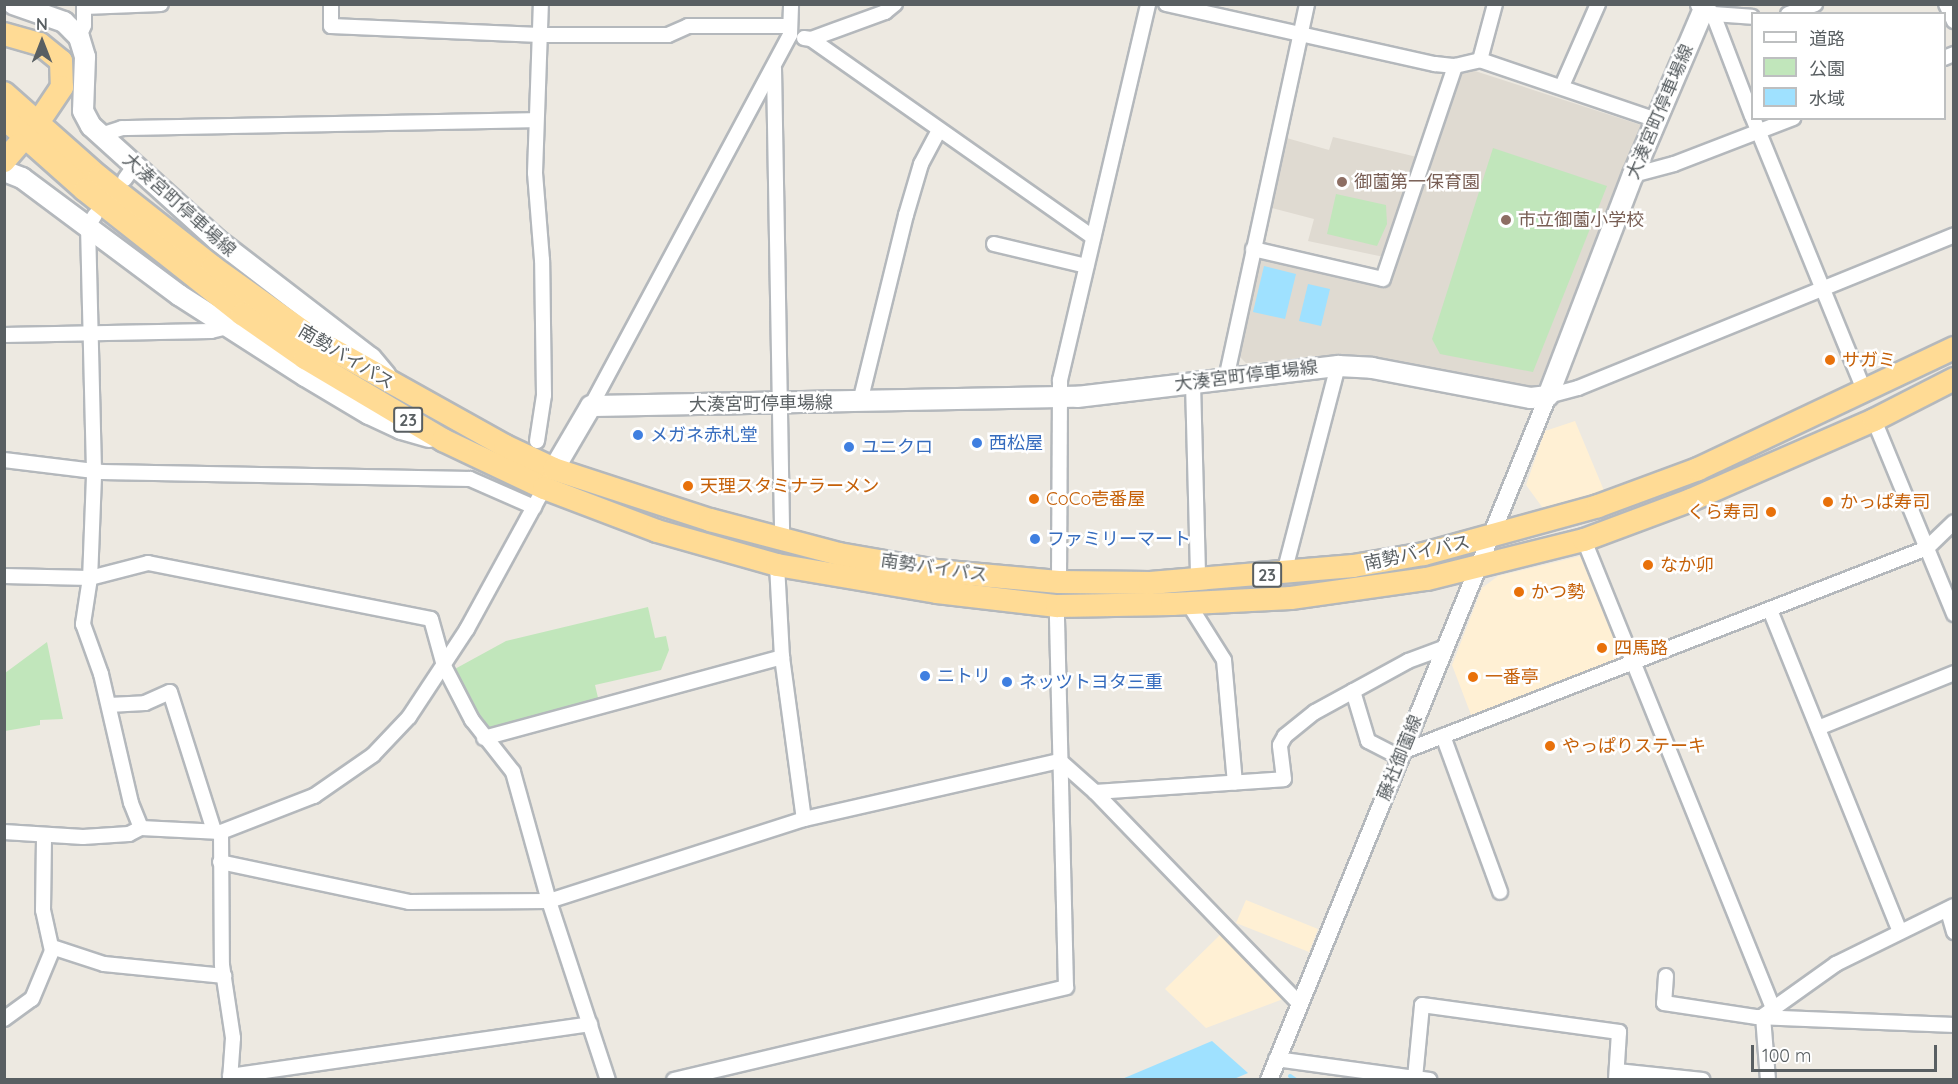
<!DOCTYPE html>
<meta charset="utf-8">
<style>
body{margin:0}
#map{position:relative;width:1958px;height:1084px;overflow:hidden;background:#ede9e1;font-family:Quicksand,"Noto Sans JP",sans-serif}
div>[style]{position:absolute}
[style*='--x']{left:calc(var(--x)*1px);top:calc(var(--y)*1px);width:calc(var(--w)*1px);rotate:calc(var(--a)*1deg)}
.commercial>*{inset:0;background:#fff0d4}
.education>*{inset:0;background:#dfdad1}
.green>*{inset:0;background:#c1e6bb}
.water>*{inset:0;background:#9fe1ff}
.stream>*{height:4px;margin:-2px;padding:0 2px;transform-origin:2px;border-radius:2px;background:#9fe1ff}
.roads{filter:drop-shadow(2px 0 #b4b8bc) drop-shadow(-2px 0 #b4b8bc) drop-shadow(0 2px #b4b8bc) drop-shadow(0 -2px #b4b8bc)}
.minor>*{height:14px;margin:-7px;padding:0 7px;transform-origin:7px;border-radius:7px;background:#fff}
.tertiary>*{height:16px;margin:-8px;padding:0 8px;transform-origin:8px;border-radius:8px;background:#fff}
.secondary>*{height:20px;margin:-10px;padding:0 10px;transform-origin:10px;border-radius:10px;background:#fff}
.trunk>*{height:22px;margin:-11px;padding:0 11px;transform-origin:11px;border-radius:11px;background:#ffdb95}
.dots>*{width:16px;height:16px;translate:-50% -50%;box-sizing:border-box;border:3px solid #fff;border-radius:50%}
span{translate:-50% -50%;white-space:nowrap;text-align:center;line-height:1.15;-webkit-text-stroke:5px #fff;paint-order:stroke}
.shield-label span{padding:2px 4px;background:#fff;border:2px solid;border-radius:4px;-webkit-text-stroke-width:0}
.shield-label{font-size:16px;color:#595f62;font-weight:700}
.street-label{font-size:18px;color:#595f62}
.education-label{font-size:18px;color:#785e54}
.left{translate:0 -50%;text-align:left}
.food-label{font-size:18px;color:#c56008}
.right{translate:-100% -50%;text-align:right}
.shop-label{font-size:18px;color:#366cbe}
.frame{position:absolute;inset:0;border:6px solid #595f62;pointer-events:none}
.legend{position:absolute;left:1751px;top:12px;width:195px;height:108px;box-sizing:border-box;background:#fff;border:2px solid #bdbfc0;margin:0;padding:8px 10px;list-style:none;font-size:18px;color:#595f62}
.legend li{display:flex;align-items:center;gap:12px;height:30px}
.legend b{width:30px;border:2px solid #bdbfc0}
.north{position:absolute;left:12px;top:12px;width:60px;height:60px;-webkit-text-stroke:4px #fff;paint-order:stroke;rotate:0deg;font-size:16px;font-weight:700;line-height:24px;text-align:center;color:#595f62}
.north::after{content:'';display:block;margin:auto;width:21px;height:27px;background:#595f62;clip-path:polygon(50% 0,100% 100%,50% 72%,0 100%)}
.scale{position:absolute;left:1751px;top:1045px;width:186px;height:27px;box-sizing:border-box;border:3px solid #595f62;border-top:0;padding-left:8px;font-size:18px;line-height:21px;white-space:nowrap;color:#595f62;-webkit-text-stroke:4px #fff;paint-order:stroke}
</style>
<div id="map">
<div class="commercial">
<div style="clip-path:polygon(1575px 421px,1605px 493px,1545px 511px,1526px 485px,1545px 431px)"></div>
<div style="clip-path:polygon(1585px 555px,1629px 658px,1473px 720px,1452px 665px,1482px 588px,1498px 576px)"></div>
<div style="clip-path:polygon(1246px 900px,1318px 929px,1309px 952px,1236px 923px)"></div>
<div style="clip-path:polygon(1226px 929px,1291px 996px,1206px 1028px,1165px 989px)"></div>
</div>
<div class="education">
<div style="clip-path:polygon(1475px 71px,1644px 126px,1539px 384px,1529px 389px,1338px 357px,1246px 363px,1237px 354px,1259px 259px,1384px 287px,1456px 72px)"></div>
<div style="clip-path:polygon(1283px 137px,1329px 150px,1333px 137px,1417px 157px,1384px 257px,1308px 241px,1314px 219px,1268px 207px)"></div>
</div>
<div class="green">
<div style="clip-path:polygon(1493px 148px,1607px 186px,1533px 372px,1440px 354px,1432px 339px)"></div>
<div style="clip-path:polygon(1336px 194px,1386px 205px,1387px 224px,1377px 246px,1327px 234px)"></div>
<div style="clip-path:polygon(648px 607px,655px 638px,666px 636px,669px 650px,661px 670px,595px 685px,599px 702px,490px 733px,482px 728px,453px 670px,506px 641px)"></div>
<div style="clip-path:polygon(47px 642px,63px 719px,40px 720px,40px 725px,5px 731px,5px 673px)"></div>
</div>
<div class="water">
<div style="clip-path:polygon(1264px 266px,1296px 274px,1285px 319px,1253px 312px)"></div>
<div style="clip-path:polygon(1308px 284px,1330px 289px,1321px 326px,1299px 321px)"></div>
<div style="clip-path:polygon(1212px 1041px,1248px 1073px,1234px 1079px,1122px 1079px)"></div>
</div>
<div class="stream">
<div style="--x:1290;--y:1076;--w:7;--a:34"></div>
</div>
<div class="roads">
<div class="minor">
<div style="--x:331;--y:4;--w:22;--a:90"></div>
<div style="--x:331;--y:26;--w:209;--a:2.5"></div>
<div style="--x:540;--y:35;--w:128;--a:0"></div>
<div style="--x:668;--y:35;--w:22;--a:-24"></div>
<div style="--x:688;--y:26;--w:102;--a:0"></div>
<div style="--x:1166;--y:4;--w:276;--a:12.6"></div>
<div style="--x:1435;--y:64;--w:20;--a:6"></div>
<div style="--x:1455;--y:66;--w:26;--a:-13"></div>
<div style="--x:1480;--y:60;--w:186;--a:18.8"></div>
<div style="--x:1946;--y:4;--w:19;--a:65"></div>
<div style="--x:1698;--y:5;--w:17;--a:31"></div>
<div style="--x:1713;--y:14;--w:109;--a:69.1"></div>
<div style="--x:1713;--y:14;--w:39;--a:4"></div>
<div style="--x:1788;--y:14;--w:29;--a:-20"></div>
<div style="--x:79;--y:37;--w:13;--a:-67"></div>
<div style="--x:84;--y:25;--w:18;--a:-90"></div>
<div style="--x:84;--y:7;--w:77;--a:-2.2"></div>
<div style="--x:804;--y:38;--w:7;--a:8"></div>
<div style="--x:811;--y:39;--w:79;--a:-20"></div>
<div style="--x:885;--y:12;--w:13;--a:-39"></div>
<div style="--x:811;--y:39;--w:345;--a:35.1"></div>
<div style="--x:1944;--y:58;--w:11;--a:-22"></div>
<div style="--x:1480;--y:60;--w:58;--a:-75"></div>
<div style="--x:774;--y:68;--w:472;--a:89"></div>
<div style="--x:1562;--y:86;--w:90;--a:-66.3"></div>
<div style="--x:1753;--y:118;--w:294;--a:67.8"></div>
<div style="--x:101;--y:135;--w:22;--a:-18"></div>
<div style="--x:122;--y:128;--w:413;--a:-1.1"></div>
<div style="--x:1633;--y:175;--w:42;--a:-15"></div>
<div style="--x:1674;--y:164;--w:128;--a:-21.1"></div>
<div style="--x:125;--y:179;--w:16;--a:-55"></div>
<div style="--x:95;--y:215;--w:13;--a:122"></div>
<div style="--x:88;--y:226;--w:250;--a:88.6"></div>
<div style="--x:94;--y:476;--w:102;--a:92.2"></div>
<div style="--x:90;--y:578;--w:47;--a:98.7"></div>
<div style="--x:83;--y:624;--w:53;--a:70.2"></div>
<div style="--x:101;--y:674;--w:132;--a:76.9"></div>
<div style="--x:131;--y:803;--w:27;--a:68"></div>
<div style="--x:994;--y:244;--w:95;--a:13.4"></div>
<div style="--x:1253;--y:249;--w:133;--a:13"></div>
<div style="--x:1383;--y:279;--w:225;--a:-71.3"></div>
<div style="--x:4;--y:335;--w:207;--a:-1.1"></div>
<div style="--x:211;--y:331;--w:16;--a:-14"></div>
<div style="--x:1226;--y:379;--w:384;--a:-77.8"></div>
<div style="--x:1193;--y:383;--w:196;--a:88.5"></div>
<div style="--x:1548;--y:396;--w:31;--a:-15"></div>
<div style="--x:1578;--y:388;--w:406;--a:-22.1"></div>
<div style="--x:860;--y:402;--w:193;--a:-76.2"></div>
<div style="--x:906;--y:215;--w:53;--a:-73.6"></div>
<div style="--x:921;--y:164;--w:38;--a:-62"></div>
<div style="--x:591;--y:406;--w:421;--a:-61.8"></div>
<div style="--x:790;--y:35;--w:31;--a:-88"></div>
<div style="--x:1874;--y:420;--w:210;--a:67.6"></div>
<div style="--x:537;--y:441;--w:47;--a:-81.3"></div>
<div style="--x:544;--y:395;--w:135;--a:-90.8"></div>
<div style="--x:542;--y:260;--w:87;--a:-94.6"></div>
<div style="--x:535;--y:173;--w:169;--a:-88"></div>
<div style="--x:4;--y:460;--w:99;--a:7"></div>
<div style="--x:102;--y:472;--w:368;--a:1.1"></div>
<div style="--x:470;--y:479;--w:70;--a:23.6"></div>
<div style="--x:1584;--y:540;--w:505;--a:68.01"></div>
<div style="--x:777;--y:565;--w:92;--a:86.9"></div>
<div style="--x:782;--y:657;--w:163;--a:82.3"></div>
<div style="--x:1284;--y:573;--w:214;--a:-75.4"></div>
<div style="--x:4;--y:576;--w:86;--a:1.3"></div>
<div style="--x:90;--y:578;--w:60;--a:-14.5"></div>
<div style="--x:148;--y:563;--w:288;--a:11.2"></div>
<div style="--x:431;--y:619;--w:49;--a:74.5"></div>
<div style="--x:444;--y:666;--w:61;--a:62.6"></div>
<div style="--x:472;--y:720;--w:66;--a:51.7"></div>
<div style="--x:513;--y:772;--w:134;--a:74.4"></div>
<div style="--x:549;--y:901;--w:188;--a:71.8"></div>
<div style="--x:1059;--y:582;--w:202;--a:-89.7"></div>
<div style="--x:1060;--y:380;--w:386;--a:-76.8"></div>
<div style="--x:1188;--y:603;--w:67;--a:57.7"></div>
<div style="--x:1224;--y:660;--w:123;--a:84.9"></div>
<div style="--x:1770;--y:610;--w:346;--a:68"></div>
<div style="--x:1353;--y:691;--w:52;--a:73.3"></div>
<div style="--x:1368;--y:741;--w:35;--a:27"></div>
<div style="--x:109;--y:705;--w:36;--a:-3"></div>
<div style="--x:145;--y:703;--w:27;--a:-24"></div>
<div style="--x:170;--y:692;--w:146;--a:72.4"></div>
<div style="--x:1818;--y:728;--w:147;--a:-22"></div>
<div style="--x:1443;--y:736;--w:166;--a:69.9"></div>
<div style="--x:484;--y:738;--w:309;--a:-15.2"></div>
<div style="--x:1402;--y:752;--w:563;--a:-21.23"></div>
<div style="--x:1927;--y:548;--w:37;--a:-44"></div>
<div style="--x:1060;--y:761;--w:47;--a:41.5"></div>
<div style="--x:1095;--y:792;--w:295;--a:46"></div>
<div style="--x:1095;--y:792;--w:189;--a:-3.9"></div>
<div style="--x:1284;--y:779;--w:34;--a:-97"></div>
<div style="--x:1280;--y:745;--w:10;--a:-61"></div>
<div style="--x:1285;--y:736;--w:38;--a:-39"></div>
<div style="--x:1315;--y:712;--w:106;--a:-28.7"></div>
<div style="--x:1408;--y:661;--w:40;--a:-20.2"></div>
<div style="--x:4;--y:832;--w:79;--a:3.6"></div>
<div style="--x:83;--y:837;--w:46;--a:-3.7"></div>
<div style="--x:129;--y:834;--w:13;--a:-27"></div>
<div style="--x:141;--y:828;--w:80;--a:2.9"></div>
<div style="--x:221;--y:832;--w:100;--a:-21.2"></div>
<div style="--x:314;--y:796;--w:72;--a:-34.8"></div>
<div style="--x:373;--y:755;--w:52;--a:-46.5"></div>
<div style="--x:409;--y:717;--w:105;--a:-56.6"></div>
<div style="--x:467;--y:629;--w:166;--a:-61.3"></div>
<div style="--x:221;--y:832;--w:133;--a:89.6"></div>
<div style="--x:222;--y:965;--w:74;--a:81.4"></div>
<div style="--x:233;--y:1038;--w:42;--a:94.1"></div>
<div style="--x:220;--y:862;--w:193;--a:11.9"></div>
<div style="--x:409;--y:902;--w:140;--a:-0.4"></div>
<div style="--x:549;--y:901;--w:268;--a:-17.8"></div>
<div style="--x:804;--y:819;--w:262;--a:-12.8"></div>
<div style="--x:1948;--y:911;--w:22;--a:74"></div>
<div style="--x:52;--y:947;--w:55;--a:18.1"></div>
<div style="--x:104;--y:964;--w:121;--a:5.7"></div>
<div style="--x:1666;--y:976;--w:27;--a:94"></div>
<div style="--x:1664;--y:1003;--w:94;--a:8.6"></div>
<div style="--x:1757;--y:1017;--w:197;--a:2.3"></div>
<div style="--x:4;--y:1019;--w:34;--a:-36"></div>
<div style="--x:32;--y:999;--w:52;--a:-67.4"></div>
<div style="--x:52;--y:951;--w:42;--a:-102.4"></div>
<div style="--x:43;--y:910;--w:75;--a:-89.2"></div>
<div style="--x:1276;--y:1059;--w:155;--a:7.8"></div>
<div style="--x:1617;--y:1071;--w:86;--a:6"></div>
<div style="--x:230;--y:1076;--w:364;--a:-8.2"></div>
<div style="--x:1415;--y:1078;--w:73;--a:-84.5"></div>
<div style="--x:1422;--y:1005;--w:199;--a:7.8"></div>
<div style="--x:1619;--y:1032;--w:48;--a:93.6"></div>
<div style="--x:674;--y:1080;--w:403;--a:-13.3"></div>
<div style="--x:1066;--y:987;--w:381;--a:-91.4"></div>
<div style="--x:1768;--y:1080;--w:64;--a:-94.5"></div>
<div style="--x:1763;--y:1016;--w:90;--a:-35.5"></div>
<div style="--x:1836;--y:964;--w:131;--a:-26.2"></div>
</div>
<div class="tertiary">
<div style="--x:1269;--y:1080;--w:739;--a:-67.81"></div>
</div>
<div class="secondary">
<div style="--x:13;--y:4;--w:54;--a:19.4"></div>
<div style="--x:64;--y:22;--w:21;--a:45"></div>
<div style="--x:79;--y:37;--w:21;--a:73"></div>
<div style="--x:85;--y:57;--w:54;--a:92.1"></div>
<div style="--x:83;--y:111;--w:17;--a:62"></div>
<div style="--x:91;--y:126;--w:170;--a:42.1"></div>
<div style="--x:217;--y:240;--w:194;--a:37.5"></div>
<div style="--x:371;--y:358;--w:23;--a:50"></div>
<div style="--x:4;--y:171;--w:19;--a:21"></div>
<div style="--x:22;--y:178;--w:196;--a:36.7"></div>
<div style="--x:179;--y:295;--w:150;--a:32.7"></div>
<div style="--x:305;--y:376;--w:74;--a:30.7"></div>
<div style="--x:369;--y:414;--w:35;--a:25"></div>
<div style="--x:401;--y:429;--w:29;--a:16"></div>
<div style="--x:554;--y:469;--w:73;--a:-59.6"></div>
<div style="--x:591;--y:406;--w:486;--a:-1.1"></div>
<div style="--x:1077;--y:397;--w:263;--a:-6.8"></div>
<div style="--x:1338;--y:366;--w:34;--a:3"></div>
<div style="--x:1372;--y:368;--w:162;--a:10.7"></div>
<div style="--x:1531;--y:398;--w:17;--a:-7"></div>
<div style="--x:1548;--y:396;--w:237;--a:-69"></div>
<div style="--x:1633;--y:175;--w:186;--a:-66.9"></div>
</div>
<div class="trunk">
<div style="--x:4;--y:34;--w:37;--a:16"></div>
<div style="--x:40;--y:44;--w:27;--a:39"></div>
<div style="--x:61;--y:61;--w:26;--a:88"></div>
<div style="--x:62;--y:87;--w:32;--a:124"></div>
<div style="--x:4;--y:93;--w:127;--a:41.5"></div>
<div style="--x:99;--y:177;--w:145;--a:38.3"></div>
<div style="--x:213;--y:267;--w:122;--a:35.6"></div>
<div style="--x:312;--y:338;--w:221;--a:29.2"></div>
<div style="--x:505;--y:446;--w:54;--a:25.1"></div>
<div style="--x:554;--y:469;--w:164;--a:18.1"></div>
<div style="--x:710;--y:520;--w:133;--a:14.8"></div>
<div style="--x:839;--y:554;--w:98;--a:9.9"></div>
<div style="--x:936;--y:571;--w:123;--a:5.1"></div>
<div style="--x:1059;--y:582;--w:91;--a:0.6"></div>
<div style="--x:1150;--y:583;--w:204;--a:-4.8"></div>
<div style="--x:1353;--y:566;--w:72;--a:-9.6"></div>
<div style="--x:1424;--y:554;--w:180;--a:-15.4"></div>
<div style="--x:1598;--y:506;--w:107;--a:-20.3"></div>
<div style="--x:1698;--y:469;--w:283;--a:-25.3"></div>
<div style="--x:4;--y:118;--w:108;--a:41.6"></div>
<div style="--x:85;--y:190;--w:200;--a:38.3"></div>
<div style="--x:242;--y:314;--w:77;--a:34.9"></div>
<div style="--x:305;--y:358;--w:161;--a:30.7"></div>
<div style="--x:443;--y:440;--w:112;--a:25.4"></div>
<div style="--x:544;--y:488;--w:121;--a:20.8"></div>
<div style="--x:657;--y:531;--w:125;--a:15.8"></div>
<div style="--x:777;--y:565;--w:162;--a:9.6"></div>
<div style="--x:937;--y:592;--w:121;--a:6.7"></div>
<div style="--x:1057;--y:606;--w:115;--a:-1"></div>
<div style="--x:1172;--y:604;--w:119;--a:-2.9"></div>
<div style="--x:1291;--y:598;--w:137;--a:-8"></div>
<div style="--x:1427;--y:579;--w:162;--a:-14"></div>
<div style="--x:1584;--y:540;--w:114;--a:-20.5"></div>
<div style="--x:1691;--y:500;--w:200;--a:-23.6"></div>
<div style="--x:1874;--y:420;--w:90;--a:-27.1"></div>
<div style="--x:4;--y:161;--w:21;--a:-49"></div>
</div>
</div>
<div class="dots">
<div style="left:1342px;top:182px;background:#8d6e63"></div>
<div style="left:1506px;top:220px;background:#8d6e63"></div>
<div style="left:1830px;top:360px;background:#e8710a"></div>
<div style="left:638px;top:435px;background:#3f7fe0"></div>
<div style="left:977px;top:443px;background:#3f7fe0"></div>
<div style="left:849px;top:447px;background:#3f7fe0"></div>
<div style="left:688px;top:486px;background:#e8710a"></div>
<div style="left:1034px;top:499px;background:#e8710a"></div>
<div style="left:1828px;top:502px;background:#e8710a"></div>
<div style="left:1771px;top:512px;background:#e8710a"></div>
<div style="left:1035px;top:539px;background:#3f7fe0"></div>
<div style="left:1648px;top:565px;background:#e8710a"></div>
<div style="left:1519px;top:592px;background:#e8710a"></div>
<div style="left:1602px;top:648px;background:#e8710a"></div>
<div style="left:925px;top:676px;background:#3f7fe0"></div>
<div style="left:1473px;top:677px;background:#e8710a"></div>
<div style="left:1007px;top:682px;background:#3f7fe0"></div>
<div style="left:1550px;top:746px;background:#e8710a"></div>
</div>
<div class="shield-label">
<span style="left:408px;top:420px">23</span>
<span style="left:1267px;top:575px">23</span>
</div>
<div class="street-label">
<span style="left:1660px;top:112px;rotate:-67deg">大湊宮町停車場線</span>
<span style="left:179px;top:205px;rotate:42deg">大湊宮町停車場線</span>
<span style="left:346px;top:357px;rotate:31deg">南勢バイパス</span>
<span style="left:1246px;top:376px;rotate:-7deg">大湊宮町停車場線</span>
<span style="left:761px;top:404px;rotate:-1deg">大湊宮町停車場線</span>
<span style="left:1417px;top:553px;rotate:-12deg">南勢バイパス</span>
<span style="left:934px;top:568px;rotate:8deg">南勢バイパス</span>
<span style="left:1400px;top:758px;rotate:-68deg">藤社御薗線</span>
</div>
<div class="education-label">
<span class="left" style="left:1354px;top:182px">御薗第一保育園</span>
<span class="left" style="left:1518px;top:220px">市立御薗小学校</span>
</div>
<div class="food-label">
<span class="left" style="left:1842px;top:360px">サガミ</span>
<span class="left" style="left:700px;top:486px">天理スタミナラーメン</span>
<span class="left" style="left:1046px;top:499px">CoCo壱番屋</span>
<span class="left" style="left:1840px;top:502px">かっぱ寿司</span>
<span class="right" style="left:1759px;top:512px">くら寿司</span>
<span class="left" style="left:1660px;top:565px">なか卯</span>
<span class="left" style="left:1531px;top:592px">かつ勢</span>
<span class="left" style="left:1614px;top:648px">四馬路</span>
<span class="left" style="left:1485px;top:677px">一番亭</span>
<span class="left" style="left:1562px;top:746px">やっぱりステーキ</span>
</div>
<div class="shop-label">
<span class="left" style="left:650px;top:435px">メガネ赤札堂</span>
<span class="left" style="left:989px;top:443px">西松屋</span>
<span class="left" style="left:861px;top:447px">ユニクロ</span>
<span class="left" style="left:1047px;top:539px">ファミリーマート</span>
<span class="left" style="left:937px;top:676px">ニトリ</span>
<span class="left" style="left:1019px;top:682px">ネッツトヨタ三重</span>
</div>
<div class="frame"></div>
<ul class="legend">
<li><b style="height:8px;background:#fff"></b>道路</li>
<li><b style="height:16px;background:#c1e6bb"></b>公園</li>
<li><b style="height:16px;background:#9fe1ff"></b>水域</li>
</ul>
<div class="north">N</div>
<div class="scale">100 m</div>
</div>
